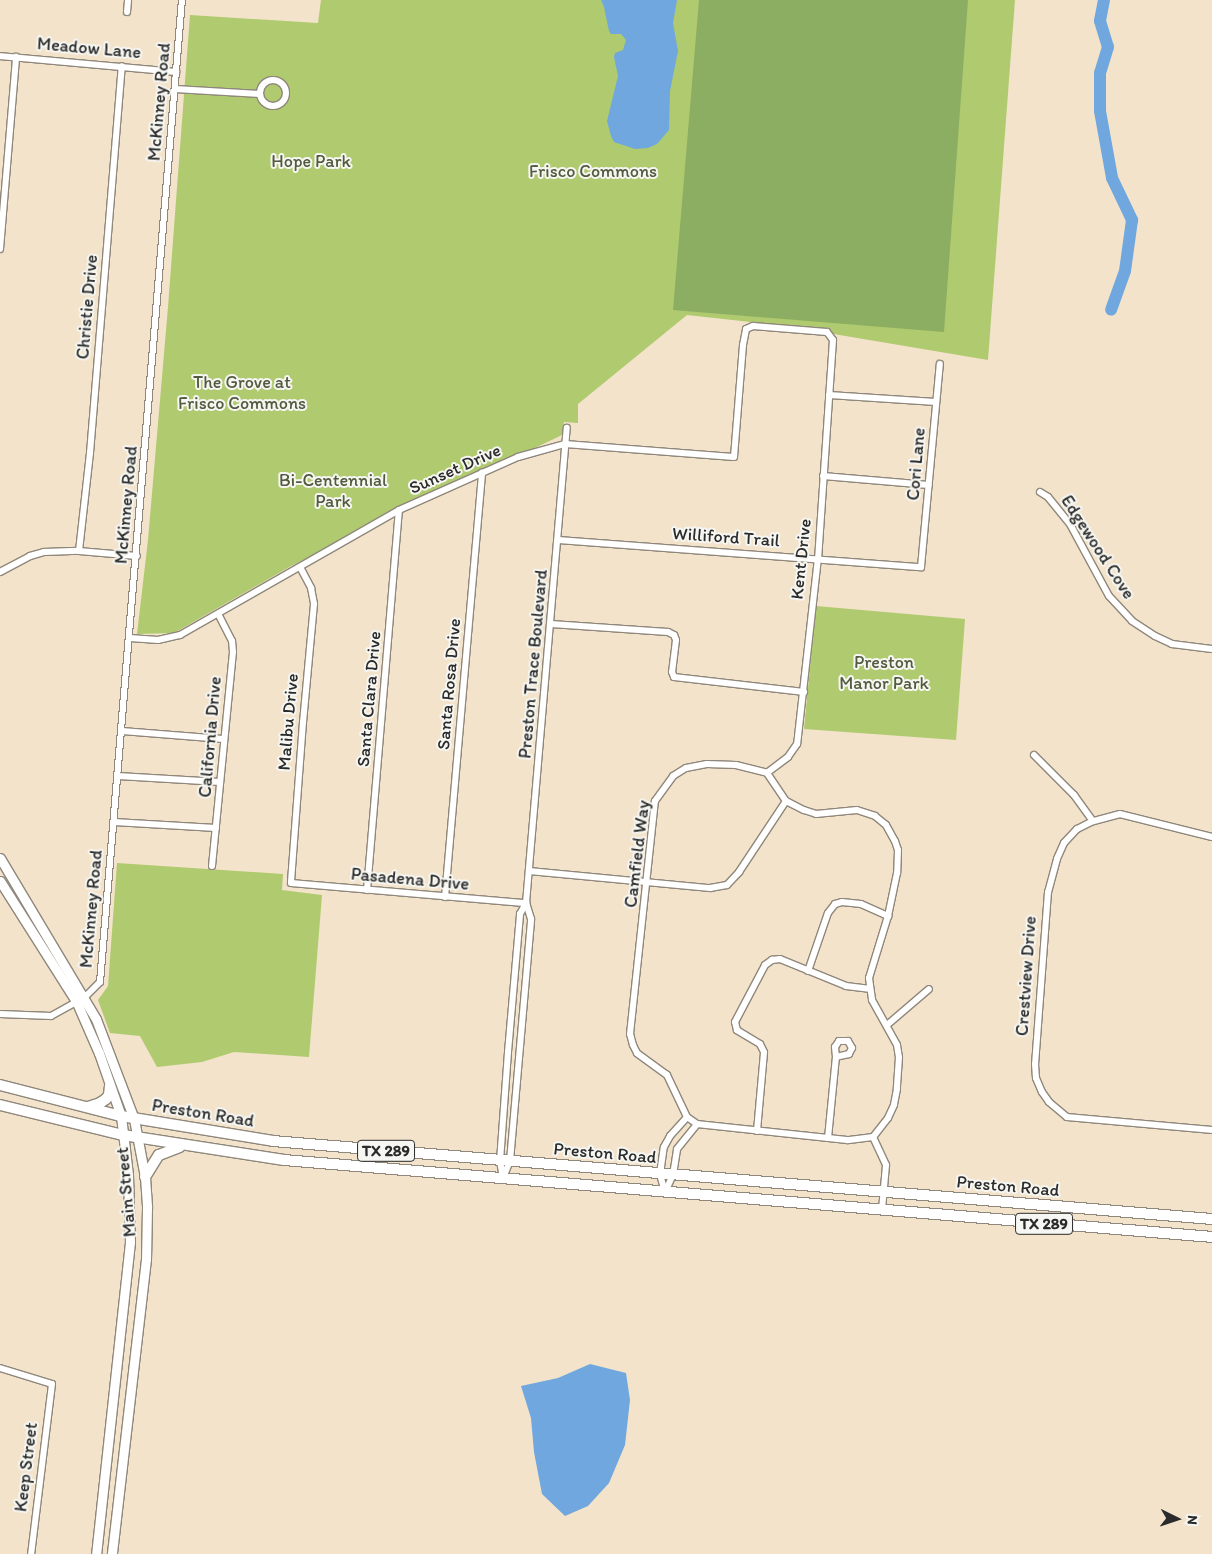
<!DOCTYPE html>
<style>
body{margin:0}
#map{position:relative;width:1212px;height:1554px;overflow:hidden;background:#f3e3cb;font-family:Itim,sans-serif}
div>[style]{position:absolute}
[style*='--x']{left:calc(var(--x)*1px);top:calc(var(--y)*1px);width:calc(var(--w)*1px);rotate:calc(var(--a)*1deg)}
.green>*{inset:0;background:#b0ca6f}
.forest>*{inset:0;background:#8cae62}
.water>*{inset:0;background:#6fa7de}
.river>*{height:12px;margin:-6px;padding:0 6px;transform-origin:6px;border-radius:6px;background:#6fa7de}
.roads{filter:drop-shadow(1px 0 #8f877b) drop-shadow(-1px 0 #8f877b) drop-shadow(0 1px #8f877b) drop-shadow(0 -1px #8f877b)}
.street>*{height:6px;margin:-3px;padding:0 3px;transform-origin:3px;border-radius:3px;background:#fff}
.street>.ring{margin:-3px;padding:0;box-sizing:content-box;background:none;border:6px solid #fff;border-radius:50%}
.secondary>*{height:9px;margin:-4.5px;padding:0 4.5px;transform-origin:4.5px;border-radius:4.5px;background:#fff}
.primary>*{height:10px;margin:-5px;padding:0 5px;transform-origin:5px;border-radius:5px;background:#fff}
span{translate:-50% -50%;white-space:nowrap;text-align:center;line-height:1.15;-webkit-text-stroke:4px #f6f6f2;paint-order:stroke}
.shield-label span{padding:1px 4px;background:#f6f6f2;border:1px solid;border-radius:4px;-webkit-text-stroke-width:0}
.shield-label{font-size:16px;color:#2b2b2b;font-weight:700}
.street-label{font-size:18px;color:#2b2b2b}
.park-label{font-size:18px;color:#535b3f}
.north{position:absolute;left:1152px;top:1494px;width:50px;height:50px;-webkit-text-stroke:4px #f6f6f2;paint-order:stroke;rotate:94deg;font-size:14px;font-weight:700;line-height:20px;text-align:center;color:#2b2b2b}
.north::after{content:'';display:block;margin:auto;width:18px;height:22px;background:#2b2b2b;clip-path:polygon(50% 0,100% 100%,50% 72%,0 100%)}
</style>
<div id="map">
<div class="green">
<div style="clip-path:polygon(321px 0,1015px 0,988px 360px,786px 326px,687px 315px,578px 404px,578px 423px,564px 422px,562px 435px,291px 566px,174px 633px,137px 634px,148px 540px,168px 307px,190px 15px,318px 23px)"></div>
<div style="clip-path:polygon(816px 606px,965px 619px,956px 740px,804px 729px)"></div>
<div style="clip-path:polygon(117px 863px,283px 874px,282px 890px,322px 895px,309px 1057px,234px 1052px,202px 1062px,157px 1067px,140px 1036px,110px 1033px,98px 1000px,108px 986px)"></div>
</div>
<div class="forest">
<div style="clip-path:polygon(699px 0,968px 0,944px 332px,673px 310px)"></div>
</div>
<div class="water">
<div style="clip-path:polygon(601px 0,677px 0,673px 23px,678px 51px,670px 91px,669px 130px,657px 144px,648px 148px,635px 149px,614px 142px,611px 136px,607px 121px,618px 76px,614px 57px,615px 53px,623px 50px,626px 40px,621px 34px,611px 34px,609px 31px,604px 7px)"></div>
<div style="clip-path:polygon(590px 1364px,626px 1373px,630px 1400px,625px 1445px,609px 1483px,588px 1506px,565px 1516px,542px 1494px,534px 1452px,531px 1418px,521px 1386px,558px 1378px)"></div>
</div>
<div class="river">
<div style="--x:1104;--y:0;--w:21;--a:101"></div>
<div style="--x:1100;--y:21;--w:27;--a:73"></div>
<div style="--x:1108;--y:47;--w:27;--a:107"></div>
<div style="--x:1100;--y:73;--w:38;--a:90"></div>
<div style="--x:1100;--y:111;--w:68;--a:79.8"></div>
<div style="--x:1112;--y:178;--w:47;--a:64.5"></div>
<div style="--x:1132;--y:220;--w:51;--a:97.8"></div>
<div style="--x:1125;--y:271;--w:41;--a:109.7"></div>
</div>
<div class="roads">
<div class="street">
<div style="--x:127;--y:12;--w:12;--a:-85"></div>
<div style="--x:0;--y:56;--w:177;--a:5.2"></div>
<div class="ring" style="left:260px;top:80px;width:20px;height:20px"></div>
<div style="--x:175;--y:89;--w:85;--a:3.4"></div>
<div style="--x:0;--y:249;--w:193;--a:-85.2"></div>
<div style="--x:829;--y:395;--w:107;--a:3.7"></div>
<div style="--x:823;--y:476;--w:106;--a:4.9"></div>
<div style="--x:1040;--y:492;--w:9;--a:32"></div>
<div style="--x:1048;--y:497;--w:35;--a:51"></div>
<div style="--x:1070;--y:524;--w:82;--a:61.6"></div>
<div style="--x:1109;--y:596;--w:34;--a:47"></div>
<div style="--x:1132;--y:621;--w:27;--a:33"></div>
<div style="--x:1155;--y:636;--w:19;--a:25"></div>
<div style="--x:1172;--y:644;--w:40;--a:7.1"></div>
<div style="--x:558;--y:540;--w:364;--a:4.3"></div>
<div style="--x:921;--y:567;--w:204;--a:-84.7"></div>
<div style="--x:79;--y:551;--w:99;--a:-83.6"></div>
<div style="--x:90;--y:453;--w:388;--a:-85.3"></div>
<div style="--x:300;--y:567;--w:24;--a:62"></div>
<div style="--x:311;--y:588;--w:16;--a:79"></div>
<div style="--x:314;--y:604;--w:119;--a:95.3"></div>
<div style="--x:303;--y:722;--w:161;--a:94.3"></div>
<div style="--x:291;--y:883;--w:236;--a:4.9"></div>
<div style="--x:0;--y:572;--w:34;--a:-28"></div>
<div style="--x:30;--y:556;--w:15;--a:-16"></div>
<div style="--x:44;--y:552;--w:35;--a:-2"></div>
<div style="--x:79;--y:551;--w:58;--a:4.9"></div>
<div style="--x:551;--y:624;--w:117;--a:3.9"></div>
<div style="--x:668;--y:632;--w:7;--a:27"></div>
<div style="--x:674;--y:635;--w:5;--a:68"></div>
<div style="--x:676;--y:640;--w:32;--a:97"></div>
<div style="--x:672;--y:672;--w:5;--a:68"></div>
<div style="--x:674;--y:677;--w:131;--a:6.6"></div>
<div style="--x:130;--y:638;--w:28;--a:4"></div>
<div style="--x:158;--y:640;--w:23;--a:-13"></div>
<div style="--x:180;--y:635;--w:252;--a:-29.7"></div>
<div style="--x:399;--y:510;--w:130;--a:-24"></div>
<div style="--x:518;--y:457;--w:49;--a:-15.5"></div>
<div style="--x:565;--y:444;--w:169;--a:4.4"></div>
<div style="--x:734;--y:457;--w:112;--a:-85.4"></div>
<div style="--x:743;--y:345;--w:16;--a:-79"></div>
<div style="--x:746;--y:329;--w:8;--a:-23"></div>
<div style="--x:753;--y:326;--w:74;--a:4.6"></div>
<div style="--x:827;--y:332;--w:10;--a:53"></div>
<div style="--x:833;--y:340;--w:219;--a:93.9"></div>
<div style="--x:818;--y:558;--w:187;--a:96.4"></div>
<div style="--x:797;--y:744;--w:16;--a:125"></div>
<div style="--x:788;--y:757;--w:26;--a:143"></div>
<div style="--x:122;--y:731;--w:101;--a:4.5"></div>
<div style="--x:1034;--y:755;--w:57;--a:45"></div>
<div style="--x:1074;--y:795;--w:32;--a:54"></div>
<div style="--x:707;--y:764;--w:29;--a:2"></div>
<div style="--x:736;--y:765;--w:32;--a:14"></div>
<div style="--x:767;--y:773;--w:34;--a:56"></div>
<div style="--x:786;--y:801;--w:20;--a:27"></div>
<div style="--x:804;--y:810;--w:13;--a:18"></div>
<div style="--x:816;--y:814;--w:41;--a:-5.6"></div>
<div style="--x:857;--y:810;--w:19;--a:18"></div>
<div style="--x:875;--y:816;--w:14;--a:39"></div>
<div style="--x:886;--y:825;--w:18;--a:61"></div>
<div style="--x:895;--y:841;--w:9;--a:72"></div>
<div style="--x:898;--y:850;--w:23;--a:92"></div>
<div style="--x:897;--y:873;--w:44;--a:101.8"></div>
<div style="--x:888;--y:916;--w:65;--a:107"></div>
<div style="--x:869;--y:978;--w:22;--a:82"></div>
<div style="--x:872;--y:1000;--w:51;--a:60.9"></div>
<div style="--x:897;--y:1045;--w:12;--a:81"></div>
<div style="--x:899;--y:1057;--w:32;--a:94"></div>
<div style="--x:897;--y:1089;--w:16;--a:101"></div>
<div style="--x:894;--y:1105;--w:14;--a:115"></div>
<div style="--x:888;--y:1118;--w:24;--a:128"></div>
<div style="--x:873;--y:1137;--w:26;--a:173"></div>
<div style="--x:847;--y:1140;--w:151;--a:-173.9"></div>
<div style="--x:697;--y:1124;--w:12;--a:-145"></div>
<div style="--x:687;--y:1117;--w:47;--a:-115.5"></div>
<div style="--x:667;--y:1075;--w:37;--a:-144"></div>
<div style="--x:637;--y:1053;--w:9;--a:-117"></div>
<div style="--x:633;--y:1045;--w:11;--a:-105"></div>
<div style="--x:630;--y:1034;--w:234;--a:-83.9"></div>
<div style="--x:655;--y:801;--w:31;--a:-54"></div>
<div style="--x:673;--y:776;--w:15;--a:-32"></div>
<div style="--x:686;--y:768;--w:21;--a:-11"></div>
<div style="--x:118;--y:776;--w:102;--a:3.4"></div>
<div style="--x:114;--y:822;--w:102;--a:3.4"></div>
<div style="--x:1212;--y:837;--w:95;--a:-166"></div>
<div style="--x:1120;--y:814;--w:28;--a:165"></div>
<div style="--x:1093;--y:821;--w:18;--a:153"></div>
<div style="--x:1077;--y:829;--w:19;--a:133"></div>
<div style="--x:1064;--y:843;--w:17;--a:114"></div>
<div style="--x:1057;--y:859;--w:34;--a:105"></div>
<div style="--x:1048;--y:892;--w:172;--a:94.3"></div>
<div style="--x:1035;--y:1064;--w:14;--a:86"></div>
<div style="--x:1036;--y:1078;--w:15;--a:67"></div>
<div style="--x:1042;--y:1092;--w:12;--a:55"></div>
<div style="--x:1049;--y:1102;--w:23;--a:40"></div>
<div style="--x:1067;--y:1117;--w:146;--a:5.1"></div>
<div style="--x:212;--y:866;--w:215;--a:-84.4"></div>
<div style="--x:233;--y:652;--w:11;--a:-95"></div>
<div style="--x:232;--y:641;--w:30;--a:-117"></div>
<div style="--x:529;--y:871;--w:182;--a:5.4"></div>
<div style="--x:710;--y:888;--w:17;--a:-10"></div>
<div style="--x:727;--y:885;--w:18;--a:-47"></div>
<div style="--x:739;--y:872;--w:85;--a:-56.5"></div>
<div style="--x:367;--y:890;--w:381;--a:-85.2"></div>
<div style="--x:445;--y:897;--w:426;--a:-85"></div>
<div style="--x:808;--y:971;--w:61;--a:-71"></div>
<div style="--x:828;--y:913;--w:11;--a:-52"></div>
<div style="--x:835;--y:904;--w:7;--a:-16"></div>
<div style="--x:842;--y:902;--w:19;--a:6"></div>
<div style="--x:861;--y:904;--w:30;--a:24"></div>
<div style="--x:0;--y:1014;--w:51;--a:2.2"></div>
<div style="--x:51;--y:1016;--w:39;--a:-29"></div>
<div style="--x:85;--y:997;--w:21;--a:-45"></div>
<div style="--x:100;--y:982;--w:985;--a:-85.23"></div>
<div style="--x:887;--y:1025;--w:55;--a:-40.6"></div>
<div style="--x:839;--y:1041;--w:9;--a:0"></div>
<div style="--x:848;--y:1041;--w:8;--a:60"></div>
<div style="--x:852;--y:1048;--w:7;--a:117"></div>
<div style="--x:849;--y:1054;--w:13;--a:167"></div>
<div style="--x:836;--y:1057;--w:10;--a:-96"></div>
<div style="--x:835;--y:1047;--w:7;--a:-56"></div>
<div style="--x:757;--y:1131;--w:79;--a:-84.9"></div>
<div style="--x:764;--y:1052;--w:9;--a:-117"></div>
<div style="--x:760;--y:1044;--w:27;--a:-149"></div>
<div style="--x:737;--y:1030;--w:8;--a:-104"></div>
<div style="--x:735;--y:1022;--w:64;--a:-62.2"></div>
<div style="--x:765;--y:965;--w:9;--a:-36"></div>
<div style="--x:772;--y:960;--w:8;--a:-7"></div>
<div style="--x:780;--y:959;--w:71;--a:22.2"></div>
<div style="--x:846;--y:986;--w:23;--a:7"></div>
<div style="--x:873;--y:1137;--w:31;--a:65"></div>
<div style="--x:886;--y:1165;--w:45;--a:95.1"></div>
<div style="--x:828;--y:1138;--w:81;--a:-84.4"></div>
<div style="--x:503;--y:1178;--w:18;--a:-68"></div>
<div style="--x:510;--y:1161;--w:243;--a:-85"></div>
<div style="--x:531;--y:919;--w:17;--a:-107"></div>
<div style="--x:526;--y:903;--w:477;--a:-85.1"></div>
<div style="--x:503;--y:1178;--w:17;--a:-100"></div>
<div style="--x:500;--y:1161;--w:109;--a:-85.8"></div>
<div style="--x:508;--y:1052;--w:139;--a:-85"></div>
<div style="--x:520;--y:914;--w:13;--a:-61"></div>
<div style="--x:665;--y:1192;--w:19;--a:-106"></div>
<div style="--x:660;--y:1174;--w:27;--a:-82"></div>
<div style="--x:664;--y:1147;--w:13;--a:-61"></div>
<div style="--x:670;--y:1136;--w:25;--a:-48"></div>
<div style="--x:665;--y:1192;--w:19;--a:-65"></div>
<div style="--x:673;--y:1175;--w:26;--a:-81"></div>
<div style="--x:677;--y:1149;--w:32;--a:-51"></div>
<div style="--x:0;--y:1368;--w:54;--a:17.1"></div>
<div style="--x:52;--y:1384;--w:171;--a:97"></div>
</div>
<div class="secondary">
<div style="--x:0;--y:858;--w:187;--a:59.2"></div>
<div style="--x:96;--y:1019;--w:107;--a:69.2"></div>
<div style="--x:134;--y:1119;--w:59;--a:79.3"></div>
<div style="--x:145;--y:1177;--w:31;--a:86"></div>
<div style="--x:147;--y:1208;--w:51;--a:91.1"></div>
<div style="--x:146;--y:1259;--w:297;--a:96.6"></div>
<div style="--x:0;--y:881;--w:144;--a:57.7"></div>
<div style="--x:77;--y:1003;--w:55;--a:66.3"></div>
<div style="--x:99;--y:1053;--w:67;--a:70.8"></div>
<div style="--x:121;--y:1116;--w:59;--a:83.2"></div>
<div style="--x:128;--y:1175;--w:67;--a:88.3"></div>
<div style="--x:130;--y:1242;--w:314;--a:96.2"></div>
</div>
<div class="primary">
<div style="--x:0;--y:1085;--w:125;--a:14.4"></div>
<div style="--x:121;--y:1116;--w:154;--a:9.3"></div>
<div style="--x:273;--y:1141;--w:942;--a:4.75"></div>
<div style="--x:0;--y:1105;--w:127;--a:13.7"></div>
<div style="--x:123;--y:1135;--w:163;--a:8.8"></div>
<div style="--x:284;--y:1160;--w:931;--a:4.74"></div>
<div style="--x:88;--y:1107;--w:13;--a:-18"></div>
<div style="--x:100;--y:1103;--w:7;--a:-34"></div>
<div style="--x:106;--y:1099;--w:5;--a:-53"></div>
<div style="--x:109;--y:1095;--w:9;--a:-84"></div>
<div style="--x:145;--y:1177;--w:26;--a:-58"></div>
<div style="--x:159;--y:1155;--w:22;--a:-21"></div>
</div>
</div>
<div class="shield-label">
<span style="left:386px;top:1151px">TX 289</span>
<span style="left:1044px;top:1224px">TX 289</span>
</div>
<div class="street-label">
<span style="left:89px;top:48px;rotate:5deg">Meadow Lane</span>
<span style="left:159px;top:102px;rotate:-85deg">McKinney Road</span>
<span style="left:87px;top:307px;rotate:-85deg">Christie Drive</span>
<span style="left:916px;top:464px;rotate:-85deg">Cori Lane</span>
<span style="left:455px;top:469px;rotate:-24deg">Sunset Drive</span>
<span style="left:126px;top:505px;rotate:-85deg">McKinney Road</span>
<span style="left:726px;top:537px;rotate:4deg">Williford Trail</span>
<span style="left:1098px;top:547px;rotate:57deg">Edgewood Cove</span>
<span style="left:801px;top:559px;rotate:-84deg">Kent Drive</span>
<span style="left:533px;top:664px;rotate:-85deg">Preston Trace Boulevard</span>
<span style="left:449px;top:684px;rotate:-85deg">Santa Rosa Drive</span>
<span style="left:369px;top:699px;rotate:-85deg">Santa Clara Drive</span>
<span style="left:288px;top:722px;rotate:-85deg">Malibu Drive</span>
<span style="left:210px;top:737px;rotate:-85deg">California Drive</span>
<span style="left:637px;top:854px;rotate:-83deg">Camfield Way</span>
<span style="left:410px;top:879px;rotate:5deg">Pasadena Drive</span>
<span style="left:91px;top:909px;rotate:-85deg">McKinney Road</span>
<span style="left:1026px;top:976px;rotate:-86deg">Crestview Drive</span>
<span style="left:203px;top:1113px;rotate:9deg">Preston Road</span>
<span style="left:605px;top:1153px;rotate:5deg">Preston Road</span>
<span style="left:1008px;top:1186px;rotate:5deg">Preston Road</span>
<span style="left:126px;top:1192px;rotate:-95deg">Main Street</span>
<span style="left:26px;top:1467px;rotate:-83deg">Keep Street</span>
</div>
<div class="park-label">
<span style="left:311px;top:161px">Hope Park</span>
<span style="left:593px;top:171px">Frisco Commons</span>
<span style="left:242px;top:393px">The Grove at<br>Frisco Commons</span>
<span style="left:333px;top:491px">Bi-Centennial<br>Park</span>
<span style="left:884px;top:673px">Preston<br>Manor Park</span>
</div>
<div class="north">N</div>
</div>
